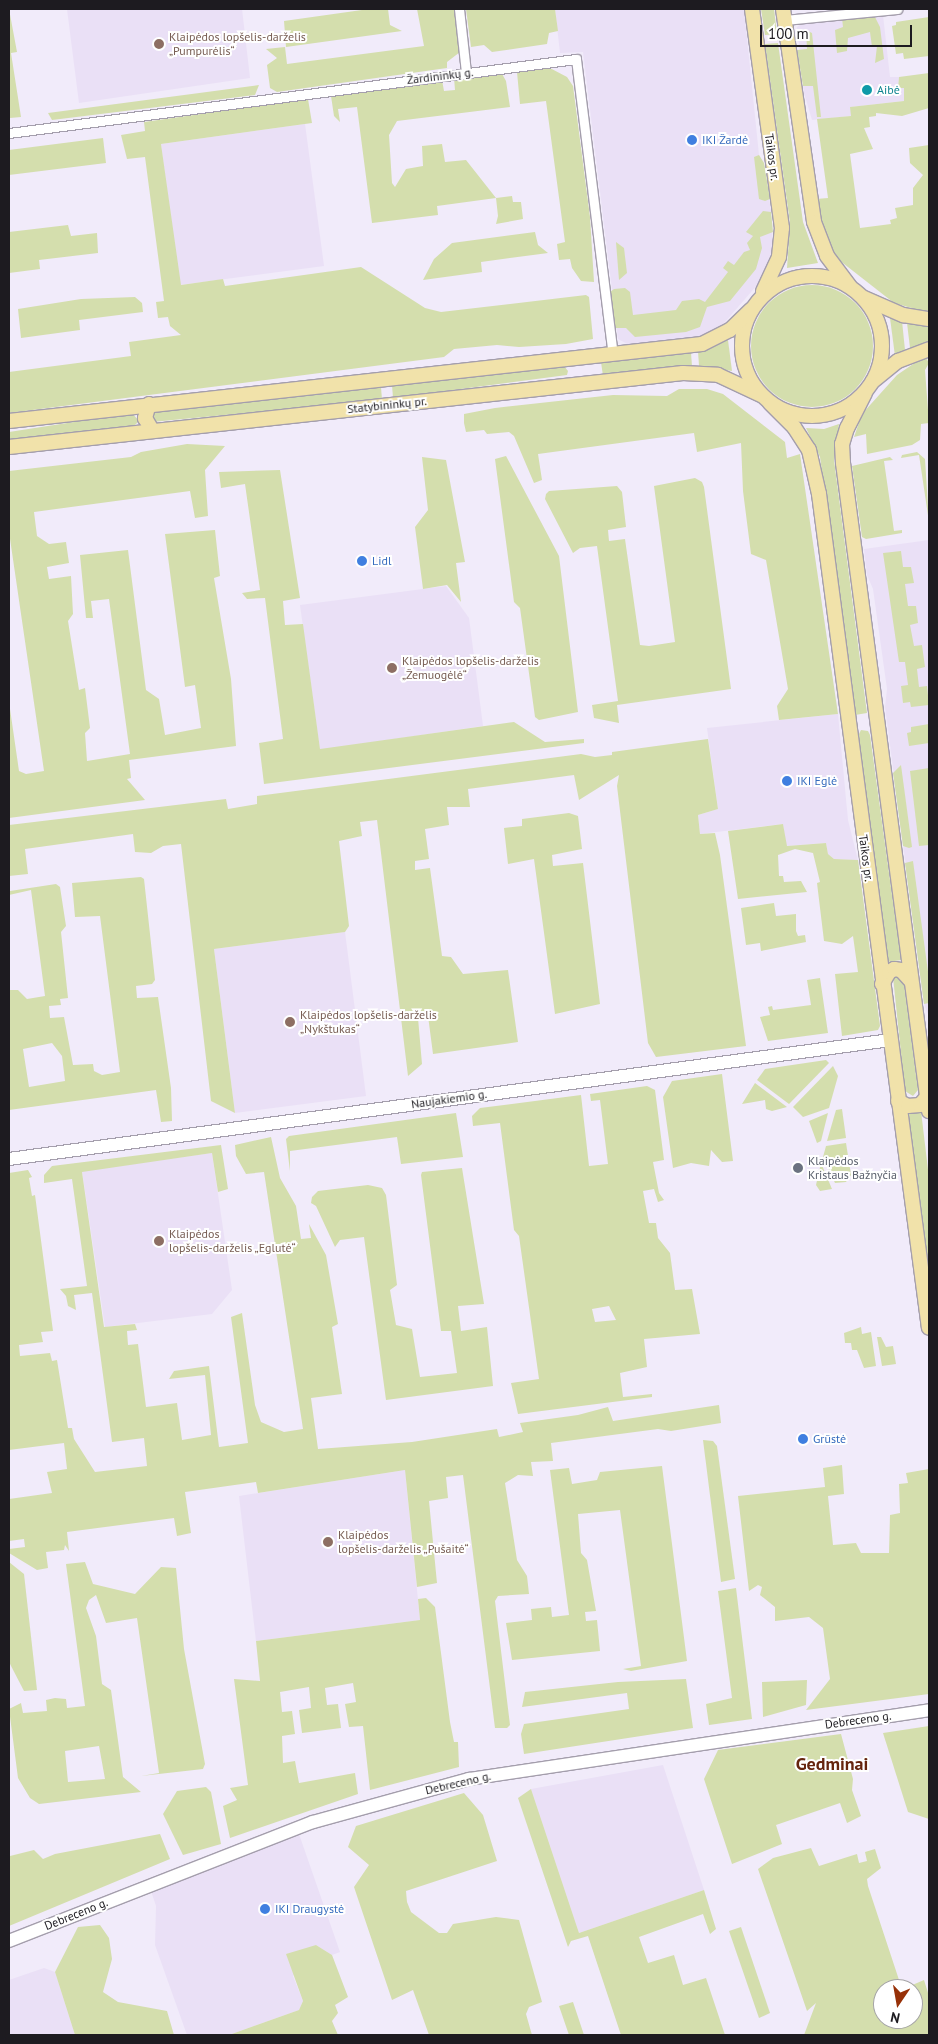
<!DOCTYPE html>
<meta charset="utf-8">
<style>
body{margin:0}
#map{position:relative;width:938px;height:2044px;overflow:hidden;background:#f1ebfa;font-family:"PT Sans",sans-serif}
div>[style]{position:absolute}
[style*='--x']{left:calc(var(--x)*1px);top:calc(var(--y)*1px);width:calc(var(--w)*1px);rotate:calc(var(--a)*1deg)}
.built>*{inset:0;background:#eae0f6}
.green>*{inset:0;background:#d4dead}
.round{border-radius:50%}
.roads{filter:drop-shadow(1px 0 #a49eac) drop-shadow(-1px 0 #a49eac) drop-shadow(0 1px #a49eac) drop-shadow(0 -1px #a49eac)}
.street>*{height:9px;margin:-4.5px;padding:0 4.5px;transform-origin:4.5px;border-radius:4.5px;background:#fff}
.secondary>*{height:12px;margin:-6px;padding:0 6px;transform-origin:6px;border-radius:6px;background:#fff}
.primary>*{height:14px;margin:-7px;padding:0 7px;transform-origin:7px;border-radius:7px;background:#f1e2aa}
.primary>.ring{margin:-7px;padding:0;box-sizing:content-box;background:none;border:14px solid #f1e2aa;border-radius:50%}
.dots>*{width:14px;height:14px;translate:-50% -50%;box-sizing:border-box;border:2px solid #fff;border-radius:50%}
span{translate:-50% -50%;white-space:nowrap;text-align:center;line-height:1.15;-webkit-text-stroke:4px #fff;paint-order:stroke}
.education-label{font-size:12px;color:#785e54}
.left{translate:0 -50%;text-align:left}
.street-label{font-size:12px;color:#1d1b20}
.culture-label{font-size:12px;color:#0d838f}
.shop-label{font-size:12px;color:#366cbe}
.worship-label{font-size:12px;color:#5b616d}
.district-label{font-size:18px;color:#66250e;font-weight:700}
.frame{position:absolute;inset:0;border:10px solid #1d1b20;pointer-events:none}
.north{position:absolute;left:873px;top:1979px;width:50px;height:50px;box-sizing:border-box;background:#fff;border:1px solid #a5a4a6;border-radius:50%;rotate:192deg;font-size:14px;font-weight:700;line-height:20px;text-align:center;color:#1d1b20}
.north::after{content:'';display:block;margin:auto;width:18px;height:22px;background:#973108;clip-path:polygon(50% 0,100% 100%,50% 72%,0 100%)}
.scale{position:absolute;left:760px;top:25px;width:152px;height:22px;box-sizing:border-box;border:2px solid #1d1b20;border-top:0;padding-left:6px;font-size:15px;line-height:18px;white-space:nowrap;color:#1d1b20;-webkit-text-stroke:4px #fff;paint-order:stroke}
</style>
<div id="map">
<div class="built">
<div style="clip-path:polygon(67px 9px,242px 9px,250px 78px,79px 103px)"></div>
<div style="clip-path:polygon(555px 9px,744px 9px,759px 155px,765px 167px,771px 212px,773px 249px,758px 284px,719px 329px,699px 338px,633px 347px,618px 339px,583px 52px,560px 53px)"></div>
<div style="clip-path:polygon(883px 15px,890px 77px,899px 77px,898px 88px,904px 87px,904px 101px,851px 107px,851px 116px,812px 120px,804px 93px,797px 27px,806px 21px)"></div>
<div style="clip-path:polygon(305px 124px,324px 266px,180px 285px,161px 144px)"></div>
<div style="clip-path:polygon(929px 540px,929px 1017px,924px 1004px,885px 707px,887px 689px,873px 589px,867px 575px,864px 549px)"></div>
<div style="clip-path:polygon(446px 586px,469px 618px,483px 726px,320px 750px,300px 605px)"></div>
<div style="clip-path:polygon(838px 714px,848px 820px,858px 860px,834px 859px,828px 854px,826px 843px,786px 846px,783px 824px,700px 834px,698px 815px,718px 809px,707px 728px)"></div>
<div style="clip-path:polygon(345px 932px,366px 1096px,235px 1113px,214px 949px)"></div>
<div style="clip-path:polygon(212px 1153px,232px 1290px,212px 1314px,105px 1327px,82px 1171px)"></div>
<div style="clip-path:polygon(405px 1470px,420px 1620px,256px 1641px,239px 1496px)"></div>
<div style="clip-path:polygon(663px 1765px,704px 1890px,579px 1933px,531px 1789px)"></div>
<div style="clip-path:polygon(299px 1834px,340px 1952px,332px 1955px,316px 1945px,293px 1976px,303px 2001px,299px 2010px,229px 2035px,187px 2035px,155px 1945px,156px 1906px,151px 1891px)"></div>
<div style="clip-path:polygon(44px 1968px,55px 1972px,75px 2035px,9px 2035px,9px 1980px)"></div>
</div>
<div class="green">
<div style="clip-path:polygon(9px 9px,17px 52px,11px 53px,21px 117px,10px 118px)"></div>
<div style="clip-path:polygon(369px 9px,388px 9px,390px 25px,402px 31px,286px 47px,284px 21px)"></div>
<div style="clip-path:polygon(417px 9px,455px 9px,460px 52px,447px 62px,447px 68px,277px 92px,270px 88px,267px 65px,277px 58px,266px 49px,285px 47px,287px 64px,424px 46px)"></div>
<div style="clip-path:polygon(466px 9px,555px 9px,558px 31px,549px 33px,547px 44px,492px 52px,484px 45px,471px 47px)"></div>
<div style="clip-path:polygon(761px 9px,774px 9px,777px 34px,765px 35px)"></div>
<div style="clip-path:polygon(874px 15px,880px 27px,884px 59px,875px 63px,877px 46px,872px 47px,870px 32px,848px 38px,847px 51px,837px 53px,835px 30px,843px 27px,842px 18px)"></div>
<div style="clip-path:polygon(929px 17px,929px 56px,904px 59px,903px 53px,896px 54px,892px 26px,896px 25px,896px 22px)"></div>
<div style="clip-path:polygon(806px 30px,812px 33px,821px 117px,817px 117px,813px 86px,803px 86px,797px 50px,807px 49px)"></div>
<div style="clip-path:polygon(778px 43px,803px 222px,818px 263px,787px 268px,790px 223px,765px 44px)"></div>
<div style="clip-path:polygon(548px 67px,567px 77px,573px 86px,590px 217px,594px 282px,581px 281px,572px 268px,570px 259px,559px 260px,557px 244px,565px 242px,546px 101px,520px 104px,517px 72px)"></div>
<div style="clip-path:polygon(501px 72px,506px 81px,510px 107px,397px 121px,389px 135px,392px 183px,395px 187px,406px 169px,423px 166px,422px 146px,442px 144px,445px 162px,466px 160px,496px 198px,512px 196px,513px 202px,521px 202px,523px 219px,496px 224px,498px 216px,496px 198px,437px 206px,438px 215px,372px 223px,357px 107px,338px 109px,340px 122px,334px 116px,331px 96px,442px 80px,444px 91px,455px 90px,454px 78px)"></div>
<div style="clip-path:polygon(929px 73px,929px 108px,902px 116px,876px 113px,876px 116px,869px 117px,870px 127px,864px 128px,873px 149px,850px 154px,860px 228px,891px 224px,890px 220px,897px 218px,895px 208px,913px 205px,913px 188px,923px 175px,910px 163px,909px 148px,929px 145px,929px 313px,894px 303px,839px 260px,828px 246px,816px 199px,828px 198px,817px 119px,851px 116px,850px 107px,904px 101px,904px 88px,898px 88px,899px 77px)"></div>
<div style="clip-path:polygon(259px 85px,255px 95px,52px 120px,48px 113px)"></div>
<div style="clip-path:polygon(308px 99px,312px 123px,161px 144px,181px 285px,223px 279px,225px 286px,361px 267px,425px 308px,441px 312px,586px 295px,589px 297px,593px 339px,566px 344px,519px 347px,497px 345px,454px 349px,444px 357px,9px 413px,9px 372px,131px 356px,129px 342px,181px 335px,170px 326px,168px 317px,158px 318px,156px 302px,164px 301px,145px 157px,127px 159px,121px 135px,145px 131px,144px 122px)"></div>
<div style="clip-path:polygon(103px 138px,106px 163px,9px 175px,9px 150px)"></div>
<div style="clip-path:polygon(759px 155px,764px 163px,770px 199px,765px 201px,759px 199px,754px 157px)"></div>
<div style="clip-path:polygon(763px 211px,771px 212px,773px 232px,760px 237px,762px 248px,756px 269px,730px 301px,707px 307px,700px 327px,686px 332px,635px 337px,626px 328px,615px 328px,610px 292px,614px 289px,625px 288px,630px 292px,633px 315px,676px 310px,682px 301px,699px 299px,705px 302px,728px 272px,723px 268px,728px 261px,734px 265px,744px 252px,750px 250px,747px 243px,753px 236px,746px 232px)"></div>
<div style="clip-path:polygon(68px 225px,71px 236px,97px 233px,98px 253px,39px 260px,40px 269px,9px 273px,9px 232px)"></div>
<div style="clip-path:polygon(535px 232px,538px 245px,548px 253px,481px 262px,482px 272px,423px 280px,434px 259px,452px 243px)"></div>
<div style="clip-path:polygon(616px 242px,624px 248px,627px 273px,619px 280px)"></div>
<div class="round" style="left:751px;top:285px;width:122px;height:122px"></div>
<div style="clip-path:polygon(135px 297px,142px 303px,143px 312px,79px 320px,80px 330px,21px 338px,18px 309px,81px 299px)"></div>
<div style="clip-path:polygon(890px 318px,902px 321px,905px 350px,895px 356px)"></div>
<div style="clip-path:polygon(907px 323px,929px 326px,929px 341px,910px 348px)"></div>
<div style="clip-path:polygon(728px 340px,732px 371px,699px 366px,698px 351px)"></div>
<div style="clip-path:polygon(691px 352px,692px 367px,603px 376px,601px 362px)"></div>
<div style="clip-path:polygon(925px 356px,929px 363px,925px 370px,929px 423px,921px 424px,920px 440px,912px 445px,867px 454px,866px 434px,854px 437px,862px 414px,897px 375px)"></div>
<div style="clip-path:polygon(564px 366px,568px 371px,567px 375px,393px 398px,392px 385px)"></div>
<div style="clip-path:polygon(381px 387px,382px 400px,152px 422px,153px 412px)"></div>
<div style="clip-path:polygon(679px 389px,707px 389px,723px 394px,785px 442px,787px 458px,800px 454px,838px 714px,779px 720px,777px 706px,788px 689px,766px 560px,751px 554px,743px 491px,741px 443px,697px 452px,694px 433px,538px 454px,542px 480px,534px 483px,514px 436px,509px 432px,487px 434px,484px 430px,466px 432px,464px 423px,464px 414px,495px 408px,613px 395px,667px 396px)"></div>
<div style="clip-path:polygon(132px 413px,139px 421px,133px 427px,9px 440px,9px 432px)"></div>
<div style="clip-path:polygon(839px 424px,834px 460px,867px 713px,855px 715px,820px 457px,806px 428px,824px 429px)"></div>
<div style="clip-path:polygon(187px 444px,225px 446px,205px 470px,208px 516px,195px 518px,190px 491px,34px 512px,37px 536px,49px 544px,66px 542px,69px 563px,47px 567px,49px 579px,71px 576px,73px 614px,68px 621px,79px 690px,85px 688px,90px 728px,85px 733px,87px 761px,130px 754px,109px 599px,91px 601px,93px 618px,86px 618px,80px 555px,128px 550px,146px 690px,159px 699px,165px 735px,201px 728px,195px 685px,185px 687px,165px 534px,215px 530px,220px 576px,214px 578px,231px 679px,236px 746px,129px 760px,131px 778px,127px 779px,145px 800px,9px 818px,9px 702px,19px 771px,26px 774px,44px 771px,9px 532px,9px 471px,131px 457px,141px 452px)"></div>
<div style="clip-path:polygon(917px 452px,925px 459px,929px 522px,919px 455px,901px 458px,902px 455px)"></div>
<div style="clip-path:polygon(506px 456px,559px 556px,578px 712px,539px 720px,535px 717px,520px 608px,514px 602px,495px 459px)"></div>
<div style="clip-path:polygon(422px 457px,446px 460px,465px 562px,456px 563px,461px 602px,447px 585px,423px 589px,415px 527px,428px 510px)"></div>
<div style="clip-path:polygon(890px 457px,893px 460px,884px 461px,894px 531px,902px 530px,902px 533px,866px 539px,862px 537px,852px 466px)"></div>
<div style="clip-path:polygon(280px 470px,300px 598px,283px 601px,285px 625px,303px 624px,320px 749px,514px 722px,545px 742px,584px 739px,584px 743px,264px 784px,259px 743px,283px 739px,265px 598px,247px 599px,242px 593px,260px 590px,245px 484px,221px 488px,219px 472px)"></div>
<div style="clip-path:polygon(695px 478px,702px 482px,704px 487px,731px 689px,617px 705px,619px 723px,594px 718px,592px 705px,618px 701px,597px 546px,580px 548px,573px 553px,545px 499px,546px 494px,549px 491px,617px 486px,622px 492px,626px 527px,608px 530px,609px 541px,625px 539px,640px 645px,649px 646px,675px 642px,654px 486px)"></div>
<div style="clip-path:polygon(901px 551px,903px 567px,911px 567px,914px 583px,905px 584px,908px 606px,916px 606px,918px 623px,910px 625px,914px 646px,922px 645px,925px 667px,917px 669px,919px 687px,927px 686px,929px 705px,911px 707px,910px 702px,903px 703px,901px 686px,908px 685px,905px 662px,899px 662px,883px 553px)"></div>
<div style="clip-path:polygon(929px 724px,929px 743px,909px 746px,907px 733px,911px 732px,911px 727px)"></div>
<div style="clip-path:polygon(861px 730px,868px 731px,870px 735px,901px 960px,888px 962px,858px 736px)"></div>
<div style="clip-path:polygon(708px 739px,718px 809px,698px 815px,700px 834px,715px 833px,720px 855px,746px 1046px,656px 1057px,648px 1043px,617px 786px,619px 775px,579px 800px,574px 775px,468px 789px,470px 807px,447px 807px,449px 825px,425px 829px,429px 859px,415px 861px,415px 870px,430px 868px,442px 956px,451px 957px,463px 974px,508px 970px,518px 1042px,433px 1054px,428px 1016px,418px 1018px,422px 1064px,408px 1076px,377px 820px,360px 822px,362px 836px,339px 841px,349px 926px,345px 932px,214px 949px,235px 1113px,211px 1101px,181px 844px,163px 846px,151px 853px,135px 852px,133px 834px,25px 849px,28px 874px,9px 876px,9px 825px,226px 799px,228px 809px,257px 804px,257px 796px,581px 754px,595px 757px,612px 755px,612px 752px)"></div>
<div style="clip-path:polygon(901px 765px,912px 847px,909px 848px,903px 846px,893px 773px)"></div>
<div style="clip-path:polygon(929px 768px,929px 845px,919px 846px,910px 771px)"></div>
<div style="clip-path:polygon(569px 813px,578px 816px,582px 849px,552px 855px,553px 866px,583px 863px,600px 1004px,555px 1014px,534px 859px,508px 864px,504px 828px,522px 826px,522px 819px)"></div>
<div style="clip-path:polygon(783px 824px,787px 846px,826px 843px,828px 854px,834px 859px,858px 860px,880px 1026px,878px 1030px,842px 1036px,835px 974px,858px 972px,853px 936px,842px 944px,824px 941px,817px 883px,820px 882px,813px 853px,795px 849px,778px 855px,779px 876px,783px 876px,784px 882px,801px 881px,807px 892px,738px 899px,728px 831px)"></div>
<div style="clip-path:polygon(913px 861px,929px 979px,929px 1003px,924px 1004px,905px 863px)"></div>
<div style="clip-path:polygon(evenodd,141px 877px,144px 879px,155px 980px,152px 984px,136px 986px,137px 998px,158px 997px,171px 1088px,172px 1121px,161px 1122px,156px 1090px,9px 1110px,9px 990px,18px 990px,27px 999px,45px 996px,31px 890px,9px 895px,10px 891px,56px 884px,60px 887px,66px 926px,61px 932px,68px 998px,60px 999px,61px 1005px,49px 1006px,50px 1018px,64px 1017px,73px 1065px,93px 1064px,94px 1071px,102px 1075px,120px 1072px,100px 916px,75px 917px,72px 883px,141px 877px,52px 1043px,62px 1056px,65px 1081px,29px 1087px,23px 1049px,52px 1043px)"></div>
<div style="clip-path:polygon(774px 903px,776px 916px,796px 914px,796px 931px,798px 936px,805px 935px,806px 942px,761px 951px,760px 943px,746px 945px,741px 908px)"></div>
<div style="clip-path:polygon(893px 977px,901px 977px,904px 984px,918px 1090px,913px 1096px,905px 1091px)"></div>
<div style="clip-path:polygon(820px 978px,828px 1033px,768px 1041px,760px 1017px,770px 1015px,768px 1007px,772px 1006px,773px 1010px,811px 1005px,807px 980px)"></div>
<div style="clip-path:polygon(826px 1060px,829px 1063px,789px 1104px,757px 1080px,765px 1069px)"></div>
<div style="clip-path:polygon(833px 1066px,838px 1076px,829px 1108px,803px 1117px,793px 1107px)"></div>
<div style="clip-path:polygon(722px 1074px,733px 1161px,722px 1162px,711px 1150px,709px 1166px,691px 1163px,673px 1168px,663px 1097px,672px 1081px)"></div>
<div style="clip-path:polygon(755px 1083px,787px 1107px,772px 1111px,766px 1109px,765px 1100px,742px 1104px)"></div>
<div style="clip-path:polygon(evenodd,647px 1086px,655px 1090px,664px 1160px,653px 1162px,659px 1193px,664px 1200px,658px 1202px,654px 1189px,643px 1191px,649px 1223px,656px 1223px,658px 1238px,670px 1253px,675px 1290px,692px 1289px,700px 1334px,644px 1339px,647px 1367px,620px 1373px,623px 1397px,652px 1394px,652px 1397px,518px 1414px,511px 1383px,539px 1379px,519px 1236px,514px 1230px,500px 1123px,473px 1126px,472px 1116px,480px 1108px,581px 1095px,589px 1166px,608px 1164px,600px 1100px,591px 1101px,590px 1094px,647px 1086px,609px 1306px,616px 1320px,595px 1322px,592px 1309px,609px 1306px)"></div>
<div style="clip-path:polygon(842px 1109px,846px 1138px,827px 1141px,836px 1110px)"></div>
<div style="clip-path:polygon(921px 1111px,929px 1178px,929px 1272px,908px 1112px)"></div>
<div style="clip-path:polygon(456px 1113px,463px 1157px,401px 1164px,397px 1137px,290px 1151px,290px 1171px,286px 1139px,289px 1136px)"></div>
<div style="clip-path:polygon(828px 1113px,821px 1141px,817px 1143px,809px 1121px)"></div>
<div style="clip-path:polygon(271px 1137px,280px 1178px,296px 1206px,301px 1239px,311px 1238px,309px 1224px,326px 1255px,338px 1324px,332px 1327px,342px 1394px,311px 1398px,318px 1449px,412px 1442px,497px 1429px,499px 1437px,523px 1432px,520px 1423px,578px 1415px,608px 1407px,613px 1421px,719px 1405px,721px 1423px,671px 1431px,658px 1429px,551px 1443px,553px 1461px,531px 1462px,533px 1476px,518px 1475px,505px 1483px,517px 1560px,527px 1576px,529px 1594px,498px 1596px,495px 1601px,510px 1725px,507px 1728px,495px 1728px,463px 1475px,446px 1477px,448px 1498px,429px 1501px,437px 1583px,417px 1587px,405px 1470px,258px 1493px,256px 1482px,185px 1492px,191px 1533px,177px 1536px,174px 1518px,67px 1532px,69px 1551px,65px 1545px,64px 1550px,46px 1552px,48px 1568px,37px 1570px,9px 1553px,9px 1549px,25px 1547px,24px 1539px,9px 1541px,9px 1499px,52px 1493px,47px 1472px,67px 1469px,64px 1443px,9px 1450px,9px 1173px,28px 1170px,32px 1177px,29px 1178px,32px 1196px,35px 1195px,53px 1331px,41px 1332px,43px 1342px,19px 1345px,20px 1356px,50px 1353px,52px 1361px,57px 1360px,68px 1428px,72px 1428px,74px 1439px,95px 1472px,147px 1466px,144px 1438px,112px 1442px,92px 1293px,74px 1295px,76px 1310px,68px 1306px,66px 1296px,60px 1289px,87px 1286px,72px 1179px,44px 1183px,44px 1175px,52px 1166px,221px 1145px,228px 1189px,218px 1192px,212px 1153px,82px 1172px,104px 1327px,135px 1324px,137px 1330px,127px 1331px,128px 1345px,138px 1344px,146px 1407px,177px 1403px,182px 1440px,211px 1435px,205px 1375px,169px 1379px,174px 1371px,209px 1366px,219px 1447px,248px 1443px,231px 1317px,242px 1313px,255px 1405px,261px 1422px,284px 1432px,303px 1429px,264px 1172px,246px 1174px,236px 1156px,235px 1145px)"></div>
<div style="clip-path:polygon(846px 1143px,851px 1175px,846px 1182px,835px 1183px,823px 1157px,826px 1146px)"></div>
<div style="clip-path:polygon(821px 1163px,832px 1189px,820px 1191px,816px 1185px)"></div>
<div style="clip-path:polygon(462px 1168px,484px 1304px,458px 1306px,461px 1331px,487px 1327px,493px 1386px,386px 1400px,364px 1237px,340px 1240px,335px 1247px,316px 1206px,311px 1203px,312px 1197px,318px 1191px,368px 1185px,382px 1188px,386px 1195px,397px 1285px,390px 1290px,396px 1325px,412px 1329px,420px 1377px,457px 1373px,451px 1331px,441px 1331px,421px 1175px,422px 1172px)"></div>
<div style="clip-path:polygon(861px 1327px,862px 1334px,871px 1332px,876px 1366px,864px 1368px,857px 1350px,852px 1350px,851px 1343px,845px 1343px,844px 1333px)"></div>
<div style="clip-path:polygon(877px 1337px,881px 1337px,886px 1347px,893px 1346px,896px 1364px,882px 1366px)"></div>
<div style="clip-path:polygon(703px 1440px,713px 1441px,717px 1446px,735px 1579px,721px 1582px)"></div>
<div style="clip-path:polygon(842px 1465px,844px 1494px,828px 1496px,833px 1545px,856px 1543px,861px 1553px,889px 1553px,890px 1515px,900px 1513px,899px 1484px,908px 1483px,906px 1473px,929px 1469px,929px 1694px,806px 1710px,830px 1679px,823px 1628px,809px 1617px,775px 1621px,775px 1607px,760px 1595px,762px 1587px,758px 1585px,749px 1591px,738px 1496px,825px 1487px,823px 1468px)"></div>
<div style="clip-path:polygon(662px 1466px,687px 1661px,631px 1671px,623px 1669px,641px 1666px,620px 1510px,578px 1514px,581px 1553px,587px 1560px,596px 1611px,585px 1612px,586px 1621px,597px 1620px,600px 1651px,512px 1660px,506px 1623px,532px 1620px,531px 1609px,551px 1607px,552px 1617px,569px 1615px,550px 1470px,569px 1468px,572px 1484px,597px 1480px,600px 1472px)"></div>
<div style="clip-path:polygon(9px 1562px,24px 1574px,37px 1690px,24px 1691px,9px 1662px)"></div>
<div style="clip-path:polygon(evenodd,85px 1562px,93px 1584px,135px 1594px,161px 1567px,176px 1568px,184px 1649px,205px 1764px,203px 1769px,141px 1776px,159px 1773px,137px 1618px,106px 1623px,96px 1595px,89px 1600px,86px 1608px,96px 1636px,102px 1684px,111px 1690px,123px 1777px,141px 1792px,39px 1804px,30px 1798px,18px 1778px,9px 1709px,21px 1703px,23px 1713px,47px 1711px,46px 1700px,55px 1698px,66px 1699px,67px 1708px,85px 1706px,66px 1564px,85px 1562px,99px 1746px,105px 1779px,68px 1782px,65px 1751px,99px 1746px)"></div>
<div style="clip-path:polygon(736px 1588px,752px 1719px,709px 1725px,706px 1704px,732px 1698px,718px 1591px)"></div>
<div style="clip-path:polygon(426px 1598px,435px 1607px,450px 1722px,454px 1742px,458px 1742px,459px 1767px,370px 1790px,363px 1726px,349px 1727px,345px 1704px,356px 1702px,353px 1683px,325px 1688px,327px 1705px,338px 1704px,341px 1728px,302px 1733px,299px 1710px,311px 1708px,309px 1687px,280px 1692px,282px 1712px,292px 1711px,295px 1734px,282px 1736px,283px 1763px,295px 1761px,299px 1783px,355px 1773px,358px 1794px,230px 1838px,223px 1806px,237px 1800px,230px 1788px,248px 1785px,234px 1679px,260px 1681px,256px 1641px,420px 1620px,418px 1599px)"></div>
<div style="clip-path:polygon(686px 1679px,693px 1728px,524px 1754px,521px 1734px,524px 1724px,629px 1709px,627px 1693px,522px 1707px,525px 1692px,618px 1682px)"></div>
<div style="clip-path:polygon(807px 1680px,806px 1705px,763px 1717px,762px 1682px)"></div>
<div style="clip-path:polygon(929px 1726px,929px 1819px,908px 1812px,883px 1733px)"></div>
<div style="clip-path:polygon(841px 1734px,853px 1779px,852px 1790px,861px 1816px,847px 1823px,840px 1803px,776px 1825px,782px 1844px,732px 1864px,704px 1779px,718px 1750px)"></div>
<div style="clip-path:polygon(206px 1787px,211px 1792px,221px 1844px,183px 1855px,163px 1814px,177px 1791px)"></div>
<div style="clip-path:polygon(531px 1789px,579px 1933px,704px 1890px,716px 1929px,710px 1934px,703px 1914px,639px 1937px,648px 1963px,674px 1955px,683px 1985px,706px 1978px,725px 2035px,621px 2035px,588px 1936px,571px 1941px,568px 1947px,518px 1798px)"></div>
<div style="clip-path:polygon(464px 1793px,483px 1815px,497px 1861px,406px 1891px,407px 1902px,411px 1912px,439px 1933px,447px 1933px,453px 1924px,496px 1917px,519px 1920px,542px 2002px,529px 2007px,526px 2014px,532px 2035px,429px 2035px,413px 1990px,392px 2000px,354px 1887px,369px 1865px,348px 1847px,356px 1826px)"></div>
<div style="clip-path:polygon(160px 1834px,170px 1859px,9px 1926px,10px 1856px,34px 1850px,43px 1859px,55px 1854px)"></div>
<div style="clip-path:polygon(811px 1848px,819px 1866px,857px 1854px,859px 1863px,867px 1861px,865px 1852px,875px 1849px,881px 1868px,867px 1879px,868px 1886px,902px 1989px,883px 1989px,883px 2019px,913px 2019px,913px 1989px,903px 1989px,924px 1980px,929px 1996px,929px 2035px,804px 2035px,816px 2003px,807px 2011px,758px 1869px,773px 1858px)"></div>
<div style="clip-path:polygon(100px 1925px,109px 1938px,112px 1959px,103px 1992px,118px 2002px,167px 2011px,174px 2035px,75px 2035px,55px 1972px,78px 1927px)"></div>
<div style="clip-path:polygon(741px 1927px,770px 2013px,759px 2018px,729px 1931px)"></div>
<div style="clip-path:polygon(316px 1945px,332px 1955px,348px 1997px,335px 2005px,338px 2013px,332px 2021px,338px 2035px,229px 2035px,299px 2010px,303px 2001px,286px 1954px)"></div>
<div style="clip-path:polygon(573px 2002px,584px 2035px,569px 2035px,559px 2006px)"></div>
</div>
<div class="roads">
<div class="street">
<div style="--x:459;--y:9;--w:63;--a:83.7"></div>
<div style="--x:784;--y:20;--w:114;--a:-5.6"></div>
<div style="--x:9;--y:133;--w:572;--a:-7.44"></div>
<div style="--x:576;--y:59;--w:298;--a:82.9"></div>
</div>
<div class="secondary">
<div style="--x:9;--y:1159;--w:889;--a:-7.69"></div>
<div style="--x:9;--y:1941;--w:326;--a:-21.4"></div>
<div style="--x:313;--y:1822;--w:162;--a:-15.4"></div>
<div style="--x:469;--y:1779;--w:465;--a:-8.5"></div>
</div>
<div class="primary">
<div style="--x:752;--y:9;--w:221;--a:82.2"></div>
<div style="--x:782;--y:228;--w:29;--a:96"></div>
<div style="--x:779;--y:257;--w:38;--a:115"></div>
<div style="--x:783;--y:9;--w:215;--a:81.7"></div>
<div style="--x:814;--y:222;--w:36;--a:69"></div>
<div style="--x:827;--y:256;--w:38;--a:53"></div>
<div class="ring" style="left:742px;top:276px;width:126px;height:126px"></div>
<div style="--x:864;--y:298;--w:43;--a:23.6"></div>
<div style="--x:903;--y:315;--w:26;--a:9"></div>
<div style="--x:873;--y:381;--w:32;--a:-39"></div>
<div style="--x:898;--y:361;--w:33;--a:-21"></div>
<div style="--x:865;--y:393;--w:39;--a:117"></div>
<div style="--x:847;--y:428;--w:17;--a:107"></div>
<div style="--x:842;--y:444;--w:19;--a:87"></div>
<div style="--x:843;--y:463;--w:654;--a:82.44"></div>
<div style="--x:770;--y:403;--w:34;--a:45"></div>
<div style="--x:794;--y:427;--w:27;--a:57"></div>
<div style="--x:809;--y:450;--w:45;--a:77.2"></div>
<div style="--x:819;--y:494;--w:841;--a:82.49"></div>
<div style="--x:149;--y:404;--w:15;--a:106"></div>
<div style="--x:145;--y:418;--w:14;--a:60"></div>
<div style="--x:9;--y:421;--w:697;--a:-6.34"></div>
<div style="--x:702;--y:344;--w:31;--a:-27"></div>
<div style="--x:730;--y:330;--w:29;--a:-44"></div>
<div style="--x:9;--y:447;--w:678;--a:-6.27"></div>
<div style="--x:683;--y:373;--w:35;--a:3"></div>
<div style="--x:718;--y:375;--w:47;--a:24.9"></div>
<div style="--x:882;--y:984;--w:14;--a:-60"></div>
<div style="--x:889;--y:972;--w:6;--a:-31"></div>
<div style="--x:894;--y:969;--w:7;--a:8"></div>
<div style="--x:901;--y:970;--w:15;--a:48"></div>
<div style="--x:898;--y:1101;--w:11;--a:27"></div>
<div style="--x:908;--y:1106;--w:12;--a:-5"></div>
<div style="--x:920;--y:1105;--w:11;--a:-49"></div>
</div>
</div>
<div class="dots">
<div style="left:159px;top:44px;background:#8d6e63"></div>
<div style="left:867px;top:90px;background:#0f9aa8"></div>
<div style="left:692px;top:140px;background:#3f7fe0"></div>
<div style="left:362px;top:561px;background:#3f7fe0"></div>
<div style="left:392px;top:668px;background:#8d6e63"></div>
<div style="left:787px;top:781px;background:#3f7fe0"></div>
<div style="left:290px;top:1022px;background:#8d6e63"></div>
<div style="left:798px;top:1168px;background:#6b7280"></div>
<div style="left:159px;top:1241px;background:#8d6e63"></div>
<div style="left:803px;top:1439px;background:#3f7fe0"></div>
<div style="left:328px;top:1542px;background:#8d6e63"></div>
<div style="left:265px;top:1909px;background:#3f7fe0"></div>
</div>
<div class="education-label">
<span class="left" style="left:169px;top:44px">Klaipėdos lopšelis-darželis<br>„Pumpurėlis“</span>
<span class="left" style="left:402px;top:668px">Klaipėdos lopšelis-darželis<br>„Žemuogėlė“</span>
<span class="left" style="left:300px;top:1022px">Klaipėdos lopšelis-darželis<br>„Nykštukas“</span>
<span class="left" style="left:169px;top:1241px">Klaipėdos<br>lopšelis-darželis „Eglutė“</span>
<span class="left" style="left:338px;top:1542px">Klaipėdos<br>lopšelis-darželis „Pušaitė“</span>
</div>
<div class="street-label">
<span style="left:440px;top:76px;rotate:-7deg">Žardininkų g.</span>
<span style="left:772px;top:157px;rotate:82deg">Taikos pr.</span>
<span style="left:387px;top:405px;rotate:-6deg">Statybininkų pr.</span>
<span style="left:866px;top:858px;rotate:82deg">Taikos pr.</span>
<span style="left:449px;top:1099px;rotate:-8deg">Naujakiemio g.</span>
<span style="left:858px;top:1720px;rotate:-8deg">Debreceno g.</span>
<span style="left:458px;top:1783px;rotate:-13deg">Debreceno g.</span>
<span style="left:76px;top:1914px;rotate:-22deg">Debreceno g.</span>
</div>
<div class="culture-label">
<span class="left" style="left:877px;top:90px">Aibė</span>
</div>
<div class="shop-label">
<span class="left" style="left:702px;top:140px">IKI Žardė</span>
<span class="left" style="left:372px;top:561px">Lidl</span>
<span class="left" style="left:797px;top:781px">IKI Eglė</span>
<span class="left" style="left:813px;top:1439px">Grūstė</span>
<span class="left" style="left:275px;top:1909px">IKI Draugystė</span>
</div>
<div class="worship-label">
<span class="left" style="left:808px;top:1168px">Klaipėdos<br>Kristaus Bažnyčia</span>
</div>
<div class="district-label">
<span style="left:832px;top:1764px">Gedminai</span>
</div>
<div class="frame"></div>
<div class="north">N</div>
<div class="scale">100 m</div>
</div>
